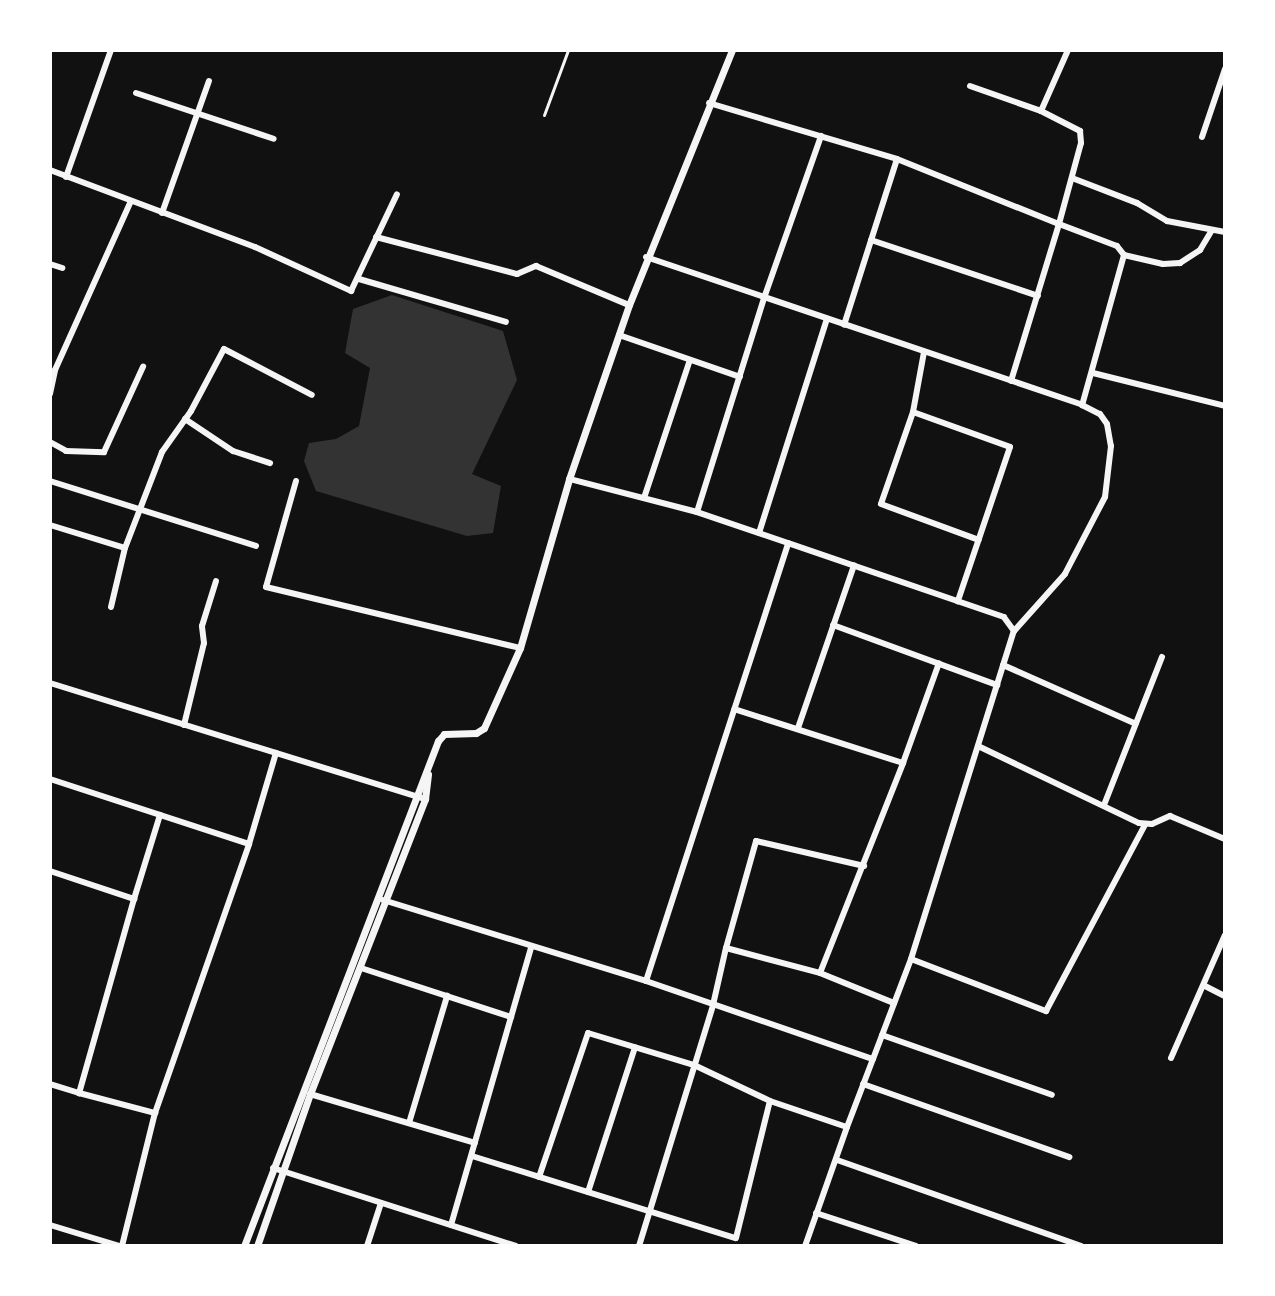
<!DOCTYPE html>
<style>
body{margin:0}
#map{position:relative;width:1275px;height:1296px;overflow:hidden;background:#111;font-family:"Fira Sans Condensed",sans-serif}
div>[style]{position:absolute}
[style*='--x']{left:calc(var(--x)*1px);top:calc(var(--y)*1px);width:calc(var(--w)*1px);rotate:calc(var(--a)*1deg)}
.water>*{inset:0;background:#333}
.service>*{height:3px;margin:-1.5px;padding:0 1.5px;transform-origin:1.5px;border-radius:1.5px;background:#f5f5f5}
.minor>*{height:6px;margin:-3px;padding:0 3px;transform-origin:3px;border-radius:3px;background:#f5f5f5}
.tertiary>*{height:7px;margin:-3.5px;padding:0 3.5px;transform-origin:3.5px;border-radius:3.5px;background:#f5f5f5}
span{translate:-50% -50%;white-space:nowrap;text-align:center;line-height:1.15;-webkit-text-stroke:8px #fff;paint-order:stroke}
.frame{position:absolute;inset:0;border:52px solid #fff;pointer-events:none}
</style>
<div id="map">
<div class="water">
<div style="clip-path:polygon(392px 295px,503px 331px,517px 380px,472px 474px,501px 486px,493px 533px,467px 536px,316px 491px,304px 461px,309px 443px,336px 439px,359px 426px,370px 368px,345px 353px,353px 309px)"></div>
</div>
<div class="service">
<div style="--x:544;--y:115;--w:69;--a:-69.7"></div>
</div>
<div class="minor">
<div style="--x:970;--y:86;--w:75;--a:19.4"></div>
<div style="--x:1041;--y:111;--w:44;--a:27.1"></div>
<div style="--x:1080;--y:131;--w:12;--a:85"></div>
<div style="--x:1081;--y:143;--w:84;--a:105.2"></div>
<div style="--x:1059;--y:224;--w:62;--a:20.8"></div>
<div style="--x:1117;--y:246;--w:11;--a:52"></div>
<div style="--x:1124;--y:255;--w:156;--a:105.6"></div>
<div style="--x:136;--y:93;--w:145;--a:18.4"></div>
<div style="--x:709;--y:103;--w:196;--a:16.6"></div>
<div style="--x:897;--y:159;--w:174;--a:107.7"></div>
<div style="--x:1041;--y:111;--w:67;--a:-66.1"></div>
<div style="--x:1202;--y:137;--w:72;--a:-71.3"></div>
<div style="--x:897;--y:159;--w:175;--a:21.9"></div>
<div style="--x:1059;--y:224;--w:164;--a:107"></div>
<div style="--x:50;--y:170;--w:219;--a:20.6"></div>
<div style="--x:255;--y:247;--w:106;--a:24.6"></div>
<div style="--x:351;--y:291;--w:107;--a:-64.6"></div>
<div style="--x:66;--y:177;--w:135;--a:-70.5"></div>
<div style="--x:1072;--y:178;--w:70;--a:21"></div>
<div style="--x:1137;--y:203;--w:35;--a:31"></div>
<div style="--x:1167;--y:221;--w:59;--a:10.7"></div>
<div style="--x:162;--y:213;--w:140;--a:-70.4"></div>
<div style="--x:376;--y:237;--w:146;--a:14.7"></div>
<div style="--x:517;--y:274;--w:21;--a:-23"></div>
<div style="--x:536;--y:266;--w:101;--a:22.8"></div>
<div style="--x:871;--y:240;--w:176;--a:18.5"></div>
<div style="--x:1124;--y:255;--w:40;--a:13"></div>
<div style="--x:1163;--y:264;--w:17;--a:-3"></div>
<div style="--x:1180;--y:263;--w:24;--a:-33"></div>
<div style="--x:1200;--y:250;--w:23;--a:-59"></div>
<div style="--x:646;--y:257;--w:460;--a:18.7"></div>
<div style="--x:1082;--y:405;--w:20;--a:27"></div>
<div style="--x:1100;--y:414;--w:12;--a:55"></div>
<div style="--x:1107;--y:424;--w:22;--a:80"></div>
<div style="--x:1111;--y:446;--w:51;--a:96.7"></div>
<div style="--x:1105;--y:497;--w:87;--a:117.5"></div>
<div style="--x:1065;--y:574;--w:76;--a:131.8"></div>
<div style="--x:50;--y:264;--w:13;--a:18"></div>
<div style="--x:359;--y:279;--w:153;--a:16.3"></div>
<div style="--x:619;--y:335;--w:128;--a:19.1"></div>
<div style="--x:924;--y:352;--w:61;--a:100.4"></div>
<div style="--x:913;--y:412;--w:103;--a:19.8"></div>
<div style="--x:1010;--y:447;--w:163;--a:108.7"></div>
<div style="--x:1093;--y:373;--w:136;--a:14"></div>
<div style="--x:50;--y:394;--w:25;--a:-78"></div>
<div style="--x:55;--y:370;--w:185;--a:-65.8"></div>
<div style="--x:913;--y:412;--w:97;--a:109.2"></div>
<div style="--x:881;--y:504;--w:104;--a:20.2"></div>
<div style="--x:185;--y:419;--w:58;--a:33.7"></div>
<div style="--x:233;--y:451;--w:39;--a:18"></div>
<div style="--x:50;--y:442;--w:18;--a:29"></div>
<div style="--x:66;--y:451;--w:38;--a:2"></div>
<div style="--x:104;--y:452;--w:94;--a:-65.4"></div>
<div style="--x:50;--y:481;--w:216;--a:17.5"></div>
<div style="--x:296;--y:481;--w:110;--a:105.8"></div>
<div style="--x:266;--y:587;--w:261;--a:13.5"></div>
<div style="--x:644;--y:498;--w:145;--a:-71.6"></div>
<div style="--x:697;--y:512;--w:224;--a:-72.6"></div>
<div style="--x:764;--y:298;--w:172;--a:-70.6"></div>
<div style="--x:50;--y:525;--w:78;--a:17"></div>
<div style="--x:759;--y:533;--w:225;--a:-72.4"></div>
<div style="--x:111;--y:607;--w:61;--a:-76.7"></div>
<div style="--x:125;--y:548;--w:103;--a:-68.9"></div>
<div style="--x:162;--y:452;--w:50;--a:-54.7"></div>
<div style="--x:191;--y:411;--w:70;--a:-62"></div>
<div style="--x:224;--y:349;--w:99;--a:27.6"></div>
<div style="--x:833;--y:625;--w:175;--a:20.1"></div>
<div style="--x:1003;--y:665;--w:145;--a:23.9"></div>
<div style="--x:50;--y:683;--w:393;--a:17.2"></div>
<div style="--x:184;--y:725;--w:84;--a:-76.3"></div>
<div style="--x:204;--y:643;--w:17;--a:-97"></div>
<div style="--x:202;--y:626;--w:47;--a:-72.7"></div>
<div style="--x:798;--y:728;--w:172;--a:-71"></div>
<div style="--x:978;--y:746;--w:178;--a:25.6"></div>
<div style="--x:1139;--y:823;--w:13;--a:4"></div>
<div style="--x:1152;--y:824;--w:20;--a:-24"></div>
<div style="--x:1170;--y:816;--w:60;--a:22.7"></div>
<div style="--x:903;--y:763;--w:106;--a:-70.2"></div>
<div style="--x:50;--y:779;--w:209;--a:18.1"></div>
<div style="--x:1104;--y:805;--w:159;--a:-68.6"></div>
<div style="--x:50;--y:871;--w:89;--a:18.4"></div>
<div style="--x:134;--y:899;--w:202;--a:105.8"></div>
<div style="--x:79;--y:1093;--w:30;--a:-163"></div>
<div style="--x:134;--y:899;--w:88;--a:-72.8"></div>
<div style="--x:383;--y:900;--w:275;--a:17.1"></div>
<div style="--x:646;--y:981;--w:240;--a:19"></div>
<div style="--x:873;--y:1059;--w:107;--a:-69.2"></div>
<div style="--x:911;--y:959;--w:344;--a:-72.6"></div>
<div style="--x:1014;--y:631;--w:17;--a:-126"></div>
<div style="--x:1004;--y:617;--w:228;--a:-161.1"></div>
<div style="--x:788;--y:543;--w:96;--a:-161.2"></div>
<div style="--x:697;--y:512;--w:132;--a:-165.5"></div>
<div style="--x:726;--y:948;--w:111;--a:-74.3"></div>
<div style="--x:756;--y:841;--w:111;--a:13"></div>
<div style="--x:911;--y:959;--w:145;--a:21.1"></div>
<div style="--x:1046;--y:1011;--w:211;--a:-62"></div>
<div style="--x:361;--y:968;--w:158;--a:18.1"></div>
<div style="--x:820;--y:973;--w:80;--a:22.1"></div>
<div style="--x:646;--y:981;--w:460;--a:-72"></div>
<div style="--x:1205;--y:986;--w:22;--a:27"></div>
<div style="--x:882;--y:1035;--w:180;--a:19.4"></div>
<div style="--x:1171;--y:1058;--w:134;--a:-66.3"></div>
<div style="--x:863;--y:1084;--w:219;--a:19.5"></div>
<div style="--x:79;--y:1093;--w:79;--a:14.7"></div>
<div style="--x:310;--y:1094;--w:172;--a:16.5"></div>
<div style="--x:409;--y:1123;--w:133;--a:-73.3"></div>
<div style="--x:847;--y:1127;--w:73;--a:-69.1"></div>
<div style="--x:472;--y:1156;--w:276;--a:17.3"></div>
<div style="--x:736;--y:1238;--w:141;--a:-76.1"></div>
<div style="--x:770;--y:1101;--w:81;--a:18.7"></div>
<div style="--x:847;--y:1127;--w:126;--a:109.4"></div>
<div style="--x:837;--y:1160;--w:259;--a:19.4"></div>
<div style="--x:273;--y:1168;--w:255;--a:17.8"></div>
<div style="--x:539;--y:1177;--w:152;--a:-71.2"></div>
<div style="--x:588;--y:1033;--w:111;--a:16.8"></div>
<div style="--x:694;--y:1065;--w:84;--a:25.3"></div>
<div style="--x:588;--y:1192;--w:152;--a:-72"></div>
<div style="--x:816;--y:1213;--w:105;--a:18.3"></div>
<div style="--x:50;--y:1225;--w:72;--a:16.9"></div>
<div style="--x:451;--y:1225;--w:288;--a:-73.9"></div>
<div style="--x:122;--y:1246;--w:137;--a:-76.1"></div>
<div style="--x:155;--y:1113;--w:285;--a:-70.7"></div>
<div style="--x:249;--y:844;--w:95;--a:-73.5"></div>
<div style="--x:367;--y:1246;--w:45;--a:-72"></div>
<div style="--x:639;--y:1246;--w:252;--a:-72.9"></div>
<div style="--x:713;--y:1005;--w:58;--a:-77.2"></div>
<div style="--x:726;--y:948;--w:97;--a:14.9"></div>
<div style="--x:820;--y:973;--w:226;--a:-68.4"></div>
<div style="--x:903;--y:763;--w:177;--a:-162.3"></div>
</div>
<div class="tertiary">
<div style="--x:244;--y:1246;--w:541;--a:-68.99"></div>
<div style="--x:438;--y:741;--w:9;--a:-49"></div>
<div style="--x:444;--y:734;--w:32;--a:-2"></div>
<div style="--x:476;--y:733;--w:9;--a:-32"></div>
<div style="--x:484;--y:728;--w:88;--a:-65.8"></div>
<div style="--x:520;--y:648;--w:176;--a:-73.8"></div>
<div style="--x:569;--y:479;--w:184;--a:-71"></div>
<div style="--x:629;--y:305;--w:275;--a:-68"></div>
<div style="--x:257;--y:1246;--w:161;--a:-70.8"></div>
<div style="--x:310;--y:1094;--w:317;--a:-68.7"></div>
<div style="--x:425;--y:799;--w:25;--a:-83"></div>
</div>
<div class="frame"></div>
</div>
